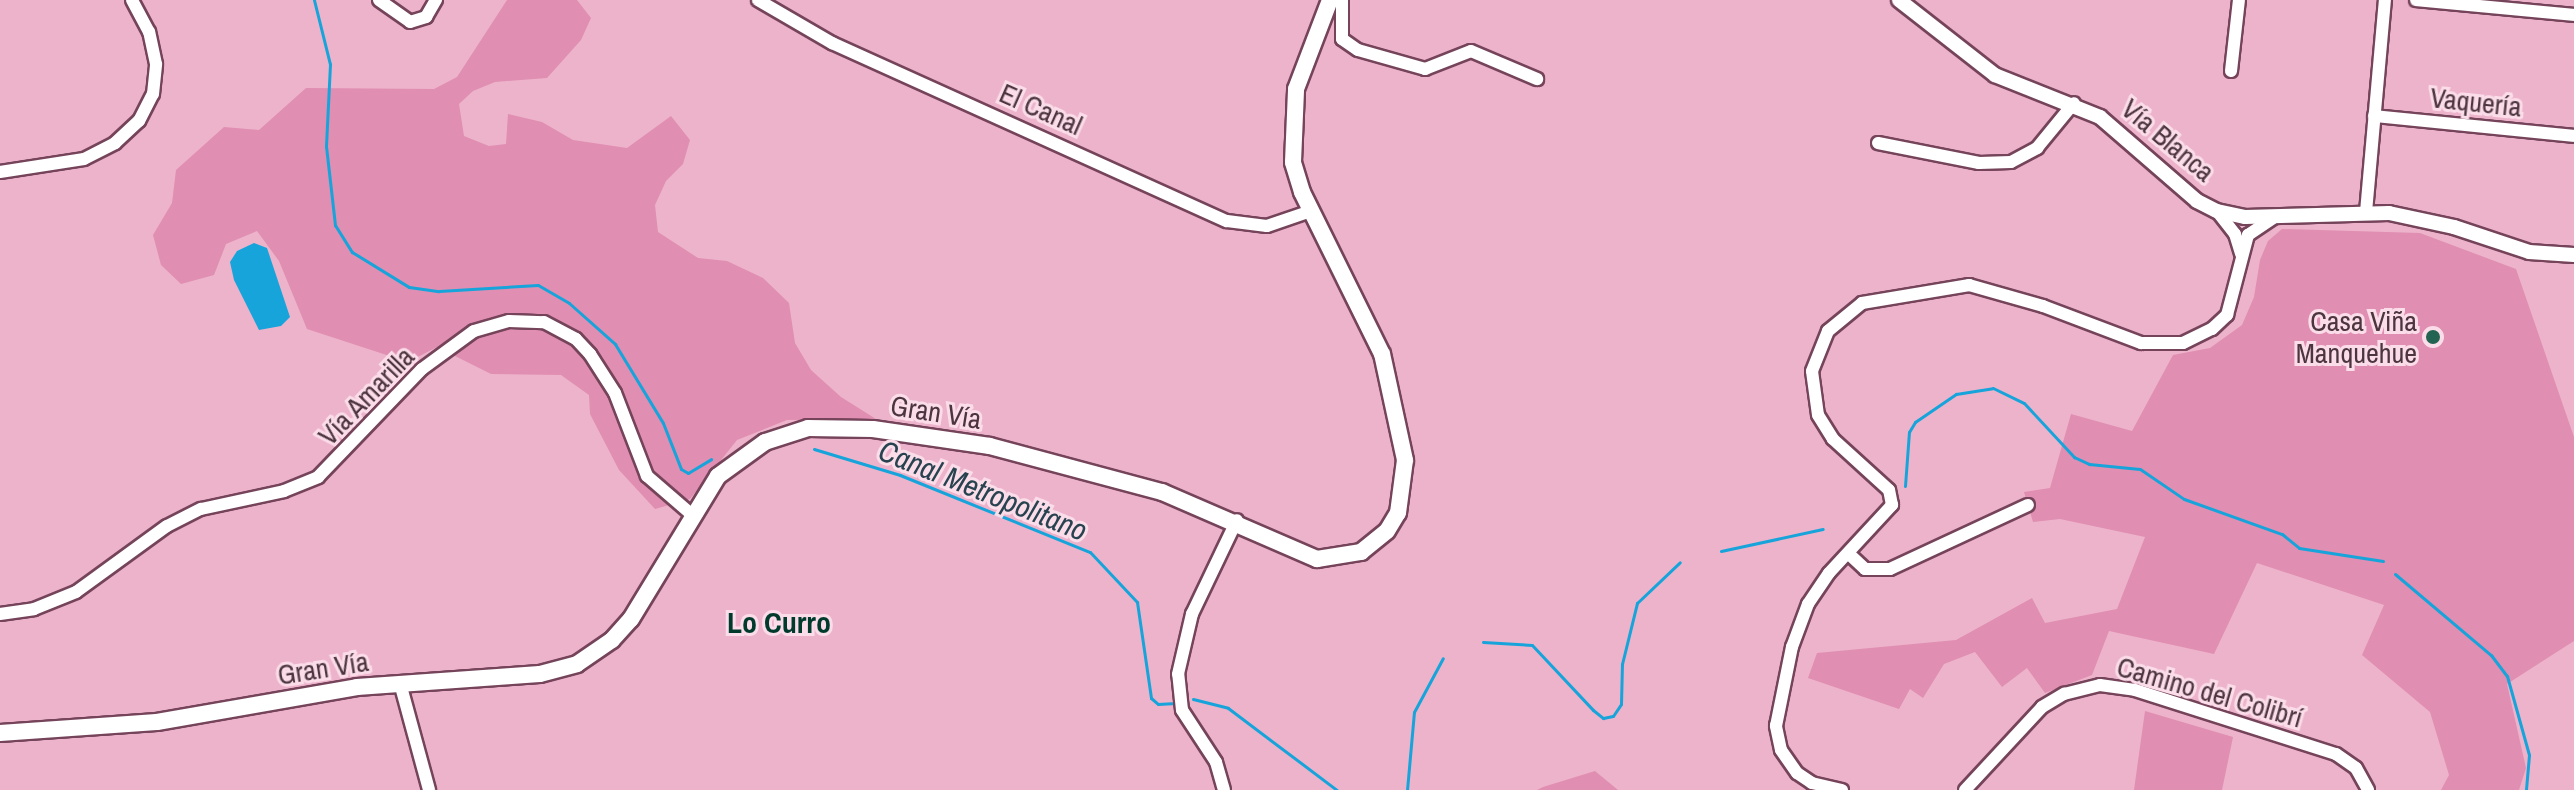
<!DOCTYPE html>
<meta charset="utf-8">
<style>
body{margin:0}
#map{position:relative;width:2574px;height:790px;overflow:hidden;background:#edb3cb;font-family:"Archivo Narrow",sans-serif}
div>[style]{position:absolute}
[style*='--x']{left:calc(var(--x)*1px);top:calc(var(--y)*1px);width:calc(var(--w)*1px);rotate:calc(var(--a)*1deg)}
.green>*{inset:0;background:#e08eb2}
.water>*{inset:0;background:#17a4da}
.stream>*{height:3px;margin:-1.5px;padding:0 1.5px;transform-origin:1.5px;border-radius:1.5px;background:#17a4da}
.roads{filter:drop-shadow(2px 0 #75445a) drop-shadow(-2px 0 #75445a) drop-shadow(0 2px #75445a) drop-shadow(0 -2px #75445a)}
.minor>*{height:12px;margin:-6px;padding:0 6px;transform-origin:6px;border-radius:6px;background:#fff}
.tertiary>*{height:14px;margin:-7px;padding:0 7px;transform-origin:7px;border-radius:7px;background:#fff}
.secondary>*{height:16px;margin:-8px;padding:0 8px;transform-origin:8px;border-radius:8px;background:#fff}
.dots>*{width:22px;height:22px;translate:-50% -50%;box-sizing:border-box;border:4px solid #fbdde9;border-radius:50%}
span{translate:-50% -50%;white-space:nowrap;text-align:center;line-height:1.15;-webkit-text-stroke:6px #fbdde9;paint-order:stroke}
.street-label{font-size:28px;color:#4c353f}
.poi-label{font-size:28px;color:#4c353f}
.right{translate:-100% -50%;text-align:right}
.water-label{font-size:30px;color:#284250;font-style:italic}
.neighbourhood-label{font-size:30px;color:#003a2d;font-weight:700}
</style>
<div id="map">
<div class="green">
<div style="clip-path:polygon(507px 0,577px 0,591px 18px,581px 40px,547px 78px,495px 82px,473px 91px,459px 104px,464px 136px,489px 146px,506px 144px,508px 114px,542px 122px,573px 140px,627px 148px,671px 116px,690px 140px,683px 164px,666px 181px,655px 205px,658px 232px,698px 258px,727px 261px,763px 278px,789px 303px,795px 343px,811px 370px,841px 397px,876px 419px,787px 420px,737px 440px,690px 499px,655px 509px,619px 470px,590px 414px,589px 395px,561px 375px,491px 374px,437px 347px,408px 362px,307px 329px,279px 261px,257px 231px,226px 244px,214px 275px,181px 284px,161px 265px,153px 235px,172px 203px,176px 170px,224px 127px,259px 130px,306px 88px,434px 89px,457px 77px)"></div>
<div style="clip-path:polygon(2282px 229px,2420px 233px,2516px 269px,2574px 437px,2574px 641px,2507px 684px,2526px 768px,2519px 790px,2441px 790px,2449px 775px,2430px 712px,2362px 655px,2384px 605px,2257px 563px,2214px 654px,2109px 631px,2092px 675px,2045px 693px,2027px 668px,2002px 687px,1975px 652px,1944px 664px,1923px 698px,1910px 689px,1899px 709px,1808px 678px,1817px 653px,1956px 640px,2032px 598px,2045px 623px,2117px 609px,2145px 537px,2060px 519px,2033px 522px,2024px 492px,2050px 488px,2071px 414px,2132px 431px,2173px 355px,2210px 348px,2242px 325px,2254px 297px,2260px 260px,2268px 241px)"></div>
<div style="clip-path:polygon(2145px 711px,2233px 737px,2222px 790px,2134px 790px)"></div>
<div style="clip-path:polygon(1595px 771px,1618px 790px,1537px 790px,1543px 787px)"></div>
</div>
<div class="water">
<div style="clip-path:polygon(254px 243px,267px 248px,290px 317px,281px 326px,259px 330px,234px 280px,230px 262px,237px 251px)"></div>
</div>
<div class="stream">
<div style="--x:314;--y:0;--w:66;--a:76"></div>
<div style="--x:330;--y:64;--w:82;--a:92.8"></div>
<div style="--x:326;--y:146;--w:80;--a:83.5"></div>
<div style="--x:335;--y:225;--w:32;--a:58"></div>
<div style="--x:352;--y:252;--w:67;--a:31.6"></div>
<div style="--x:409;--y:287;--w:30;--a:8"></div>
<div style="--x:439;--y:291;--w:99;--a:-3.5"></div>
<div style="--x:538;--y:285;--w:36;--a:30"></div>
<div style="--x:569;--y:303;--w:62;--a:41.7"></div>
<div style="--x:615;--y:344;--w:92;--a:58.7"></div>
<div style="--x:663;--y:423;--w:49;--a:68.6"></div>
<div style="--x:681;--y:469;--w:8;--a:30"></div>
<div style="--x:688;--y:473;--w:27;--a:-31"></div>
<div style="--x:814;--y:449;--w:90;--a:16.8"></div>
<div style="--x:900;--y:475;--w:205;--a:22.1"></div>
<div style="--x:1090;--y:552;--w:69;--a:46.8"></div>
<div style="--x:1137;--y:602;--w:97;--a:81.7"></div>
<div style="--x:1151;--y:698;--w:9;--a:41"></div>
<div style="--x:1158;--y:704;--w:18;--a:-3"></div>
<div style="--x:1905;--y:486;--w:54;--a:-85.8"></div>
<div style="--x:1909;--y:432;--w:12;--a:-59"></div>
<div style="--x:1915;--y:422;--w:50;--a:-34.3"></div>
<div style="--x:1956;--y:394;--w:37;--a:-9"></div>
<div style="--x:1993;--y:388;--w:34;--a:26"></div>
<div style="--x:2024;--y:403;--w:74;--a:47.2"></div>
<div style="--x:2074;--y:457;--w:17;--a:25"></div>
<div style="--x:2089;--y:464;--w:51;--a:5.6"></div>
<div style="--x:2140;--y:469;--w:53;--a:34.3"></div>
<div style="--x:2184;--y:499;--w:104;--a:19.7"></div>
<div style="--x:2282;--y:534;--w:22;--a:39"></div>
<div style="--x:2299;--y:548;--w:85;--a:8.8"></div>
<div style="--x:1721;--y:551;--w:104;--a:-12.2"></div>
<div style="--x:2395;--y:574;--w:126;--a:40.2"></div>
<div style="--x:2491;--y:655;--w:26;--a:53"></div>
<div style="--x:2507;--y:676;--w:82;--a:74.4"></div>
<div style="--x:2529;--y:755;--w:35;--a:95"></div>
<div style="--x:1483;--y:642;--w:49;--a:3.5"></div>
<div style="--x:1532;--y:645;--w:89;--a:46.8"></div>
<div style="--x:1593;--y:710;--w:13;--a:39"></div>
<div style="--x:1603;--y:718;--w:10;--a:-11"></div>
<div style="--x:1613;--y:716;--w:14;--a:-56"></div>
<div style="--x:1621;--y:704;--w:40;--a:-88.6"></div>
<div style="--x:1622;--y:664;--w:63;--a:-76.2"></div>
<div style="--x:1637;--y:603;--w:59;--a:-43.6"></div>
<div style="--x:1193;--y:699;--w:36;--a:14"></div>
<div style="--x:1228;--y:708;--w:136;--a:37"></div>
<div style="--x:1407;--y:790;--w:78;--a:-84.9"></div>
<div style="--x:1414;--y:712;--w:61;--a:-61.8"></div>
</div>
<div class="roads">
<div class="minor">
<div style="--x:379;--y:0;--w:38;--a:35"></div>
<div style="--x:410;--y:22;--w:17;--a:-17"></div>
<div style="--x:426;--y:17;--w:20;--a:-60"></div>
<div style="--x:758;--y:0;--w:86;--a:30.2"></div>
<div style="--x:832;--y:43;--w:433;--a:24.3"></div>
<div style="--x:1227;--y:221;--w:40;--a:7.1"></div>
<div style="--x:1267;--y:226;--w:46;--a:-18.8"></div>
<div style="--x:1342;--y:0;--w:39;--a:90"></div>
<div style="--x:1342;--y:39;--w:19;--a:35"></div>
<div style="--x:1358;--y:50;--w:70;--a:15.8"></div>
<div style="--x:1425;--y:69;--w:49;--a:-21.4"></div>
<div style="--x:1471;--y:51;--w:72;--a:23"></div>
<div style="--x:2416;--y:0;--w:159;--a:5.4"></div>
<div style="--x:2231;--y:71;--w:71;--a:-83.6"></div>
<div style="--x:2374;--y:116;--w:201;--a:5.7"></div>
<div style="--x:1878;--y:143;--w:103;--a:11.2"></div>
<div style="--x:1979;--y:163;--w:32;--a:-2"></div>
<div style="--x:2011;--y:162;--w:30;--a:-28"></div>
<div style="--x:2037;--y:148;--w:58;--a:-50.6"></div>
<div style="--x:0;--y:172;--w:85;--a:-8.8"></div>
<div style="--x:84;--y:159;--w:35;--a:-27"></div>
<div style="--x:115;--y:143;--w:33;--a:-43"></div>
<div style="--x:139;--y:121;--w:30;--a:-63"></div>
<div style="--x:153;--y:94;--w:30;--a:-84"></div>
<div style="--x:156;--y:64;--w:33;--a:-102"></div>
<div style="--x:149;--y:32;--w:36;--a:-118"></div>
<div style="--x:2217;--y:211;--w:29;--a:52"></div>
<div style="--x:2235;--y:234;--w:21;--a:73"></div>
<div style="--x:2366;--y:212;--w:213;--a:-84.9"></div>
<div style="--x:1849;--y:554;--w:22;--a:43"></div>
<div style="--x:1865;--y:569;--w:25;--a:0"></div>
<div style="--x:1890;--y:569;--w:152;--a:-24.9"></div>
<div style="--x:0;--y:614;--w:34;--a:-8"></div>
<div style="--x:34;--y:609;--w:45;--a:-22"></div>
<div style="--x:76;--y:592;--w:112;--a:-36"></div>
<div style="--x:167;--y:526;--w:38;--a:-27"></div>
<div style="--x:201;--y:509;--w:85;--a:-12.2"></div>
<div style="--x:284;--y:491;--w:37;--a:-22"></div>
<div style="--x:318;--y:477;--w:150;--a:-46.1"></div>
<div style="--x:422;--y:369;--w:64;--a:-36.2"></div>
<div style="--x:474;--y:331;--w:36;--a:-16"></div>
<div style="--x:509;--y:321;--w:35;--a:2"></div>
<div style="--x:544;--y:322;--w:36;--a:28"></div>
<div style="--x:576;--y:339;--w:21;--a:47"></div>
<div style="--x:590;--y:354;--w:46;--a:57.3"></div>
<div style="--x:615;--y:393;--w:89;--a:68.9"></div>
<div style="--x:647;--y:476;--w:58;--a:40.8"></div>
<div style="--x:400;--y:683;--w:111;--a:74.8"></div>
<div style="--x:1224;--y:790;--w:29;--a:-106"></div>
<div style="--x:1216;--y:762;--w:62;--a:-123.2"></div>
<div style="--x:1182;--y:710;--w:36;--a:-96"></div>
<div style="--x:1178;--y:674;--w:62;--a:-76.9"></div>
<div style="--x:1192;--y:614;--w:104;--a:-64.4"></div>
<div style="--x:1842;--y:790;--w:31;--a:-167"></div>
<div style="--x:1812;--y:783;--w:18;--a:-146"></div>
<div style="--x:1797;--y:773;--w:28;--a:-125"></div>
<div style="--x:1781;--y:750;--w:25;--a:-102"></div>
<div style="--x:1776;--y:726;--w:81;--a:-78.6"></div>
<div style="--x:1792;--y:647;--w:46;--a:-69.6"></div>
<div style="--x:1808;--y:604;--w:37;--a:-56"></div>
<div style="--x:1829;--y:573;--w:93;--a:-47.2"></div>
<div style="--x:1892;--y:505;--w:15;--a:-101"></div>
<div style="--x:1889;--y:490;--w:76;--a:-137.7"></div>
<div style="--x:1833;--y:439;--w:28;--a:-122"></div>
<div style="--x:1818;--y:415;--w:44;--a:-97.8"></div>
<div style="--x:1812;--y:371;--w:43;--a:-68.2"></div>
<div style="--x:1828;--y:331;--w:44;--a:-39.5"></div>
<div style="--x:1862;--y:303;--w:109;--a:-9.5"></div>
<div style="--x:1969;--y:285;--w:77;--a:15.8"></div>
<div style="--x:2043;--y:306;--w:105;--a:20.7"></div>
<div style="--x:2141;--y:343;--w:42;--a:0"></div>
<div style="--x:2183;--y:343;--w:32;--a:-26"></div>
<div style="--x:2212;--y:329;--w:21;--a:-43"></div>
<div style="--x:2227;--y:315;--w:83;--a:-75.3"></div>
<div style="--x:2248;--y:235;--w:30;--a:-34"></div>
<div style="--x:1965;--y:790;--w:113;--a:-47.1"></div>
<div style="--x:2042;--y:707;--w:26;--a:-31"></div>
<div style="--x:2064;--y:694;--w:37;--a:-14"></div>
<div style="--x:2100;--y:685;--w:35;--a:8"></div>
<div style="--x:2135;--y:690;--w:211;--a:17.7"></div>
<div style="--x:2336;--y:754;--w:24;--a:35"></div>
<div style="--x:2356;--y:768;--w:25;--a:61"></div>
</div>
<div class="tertiary">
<div style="--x:1899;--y:0;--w:122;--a:38"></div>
<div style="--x:1995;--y:75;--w:113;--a:21.8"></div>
<div style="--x:2100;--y:117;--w:128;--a:40.9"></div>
<div style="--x:2197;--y:201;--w:22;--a:27"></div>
<div style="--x:2217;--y:211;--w:29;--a:12"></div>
<div style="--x:2245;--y:217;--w:144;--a:-1.6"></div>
<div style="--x:2389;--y:213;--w:66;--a:12.2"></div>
<div style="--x:2454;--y:227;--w:79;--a:18.4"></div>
<div style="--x:2529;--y:252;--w:45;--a:3.8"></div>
</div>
<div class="secondary">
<div style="--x:0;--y:733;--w:157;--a:-4"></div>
<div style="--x:157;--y:722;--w:203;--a:-9.9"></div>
<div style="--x:357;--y:687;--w:183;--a:-4.1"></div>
<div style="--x:540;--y:674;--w:38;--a:-15"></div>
<div style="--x:577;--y:664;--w:42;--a:-34.4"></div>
<div style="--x:612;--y:640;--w:28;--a:-48"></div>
<div style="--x:631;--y:619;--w:167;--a:-58.7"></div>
<div style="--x:718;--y:476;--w:58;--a:-35.9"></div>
<div style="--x:765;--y:442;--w:45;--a:-18"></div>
<div style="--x:808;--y:428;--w:65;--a:0.9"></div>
<div style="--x:873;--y:429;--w:118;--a:8.3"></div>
<div style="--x:990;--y:446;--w:178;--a:15"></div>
<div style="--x:1162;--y:492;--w:169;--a:23.4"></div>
<div style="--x:1317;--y:559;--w:45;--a:-9"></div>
<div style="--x:1361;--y:552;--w:33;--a:-39"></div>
<div style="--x:1387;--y:531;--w:21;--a:-59"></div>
<div style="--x:1398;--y:513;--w:53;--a:-82.5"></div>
<div style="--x:1405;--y:460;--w:108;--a:-102.2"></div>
<div style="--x:1382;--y:354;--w:181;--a:-116.3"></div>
<div style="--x:1302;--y:192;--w:31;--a:-107"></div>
<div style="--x:1293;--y:162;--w:73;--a:-87.6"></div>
<div style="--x:1296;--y:89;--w:95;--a:-69.1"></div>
</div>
</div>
<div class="dots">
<div style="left:2433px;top:337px;background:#226351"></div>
</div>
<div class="street-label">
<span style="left:2476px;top:102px;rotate:6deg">Vaquería</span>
<span style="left:1041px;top:109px;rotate:24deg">El Canal</span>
<span style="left:2168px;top:140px;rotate:40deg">Vía Blanca</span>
<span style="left:366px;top:396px;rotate:-46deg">Vía Amarilla</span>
<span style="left:936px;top:412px;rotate:9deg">Gran Vía</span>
<span style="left:323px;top:668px;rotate:-9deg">Gran Vía</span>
<span style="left:2210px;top:692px;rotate:16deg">Camino del Colibrí</span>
</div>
<div class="poi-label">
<span class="right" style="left:2417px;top:337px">Casa Viña<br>Manquehue</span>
</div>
<div class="water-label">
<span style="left:983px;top:490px;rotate:22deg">Canal Metropolitano</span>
</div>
<div class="neighbourhood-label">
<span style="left:779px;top:622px">Lo Curro</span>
</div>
</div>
